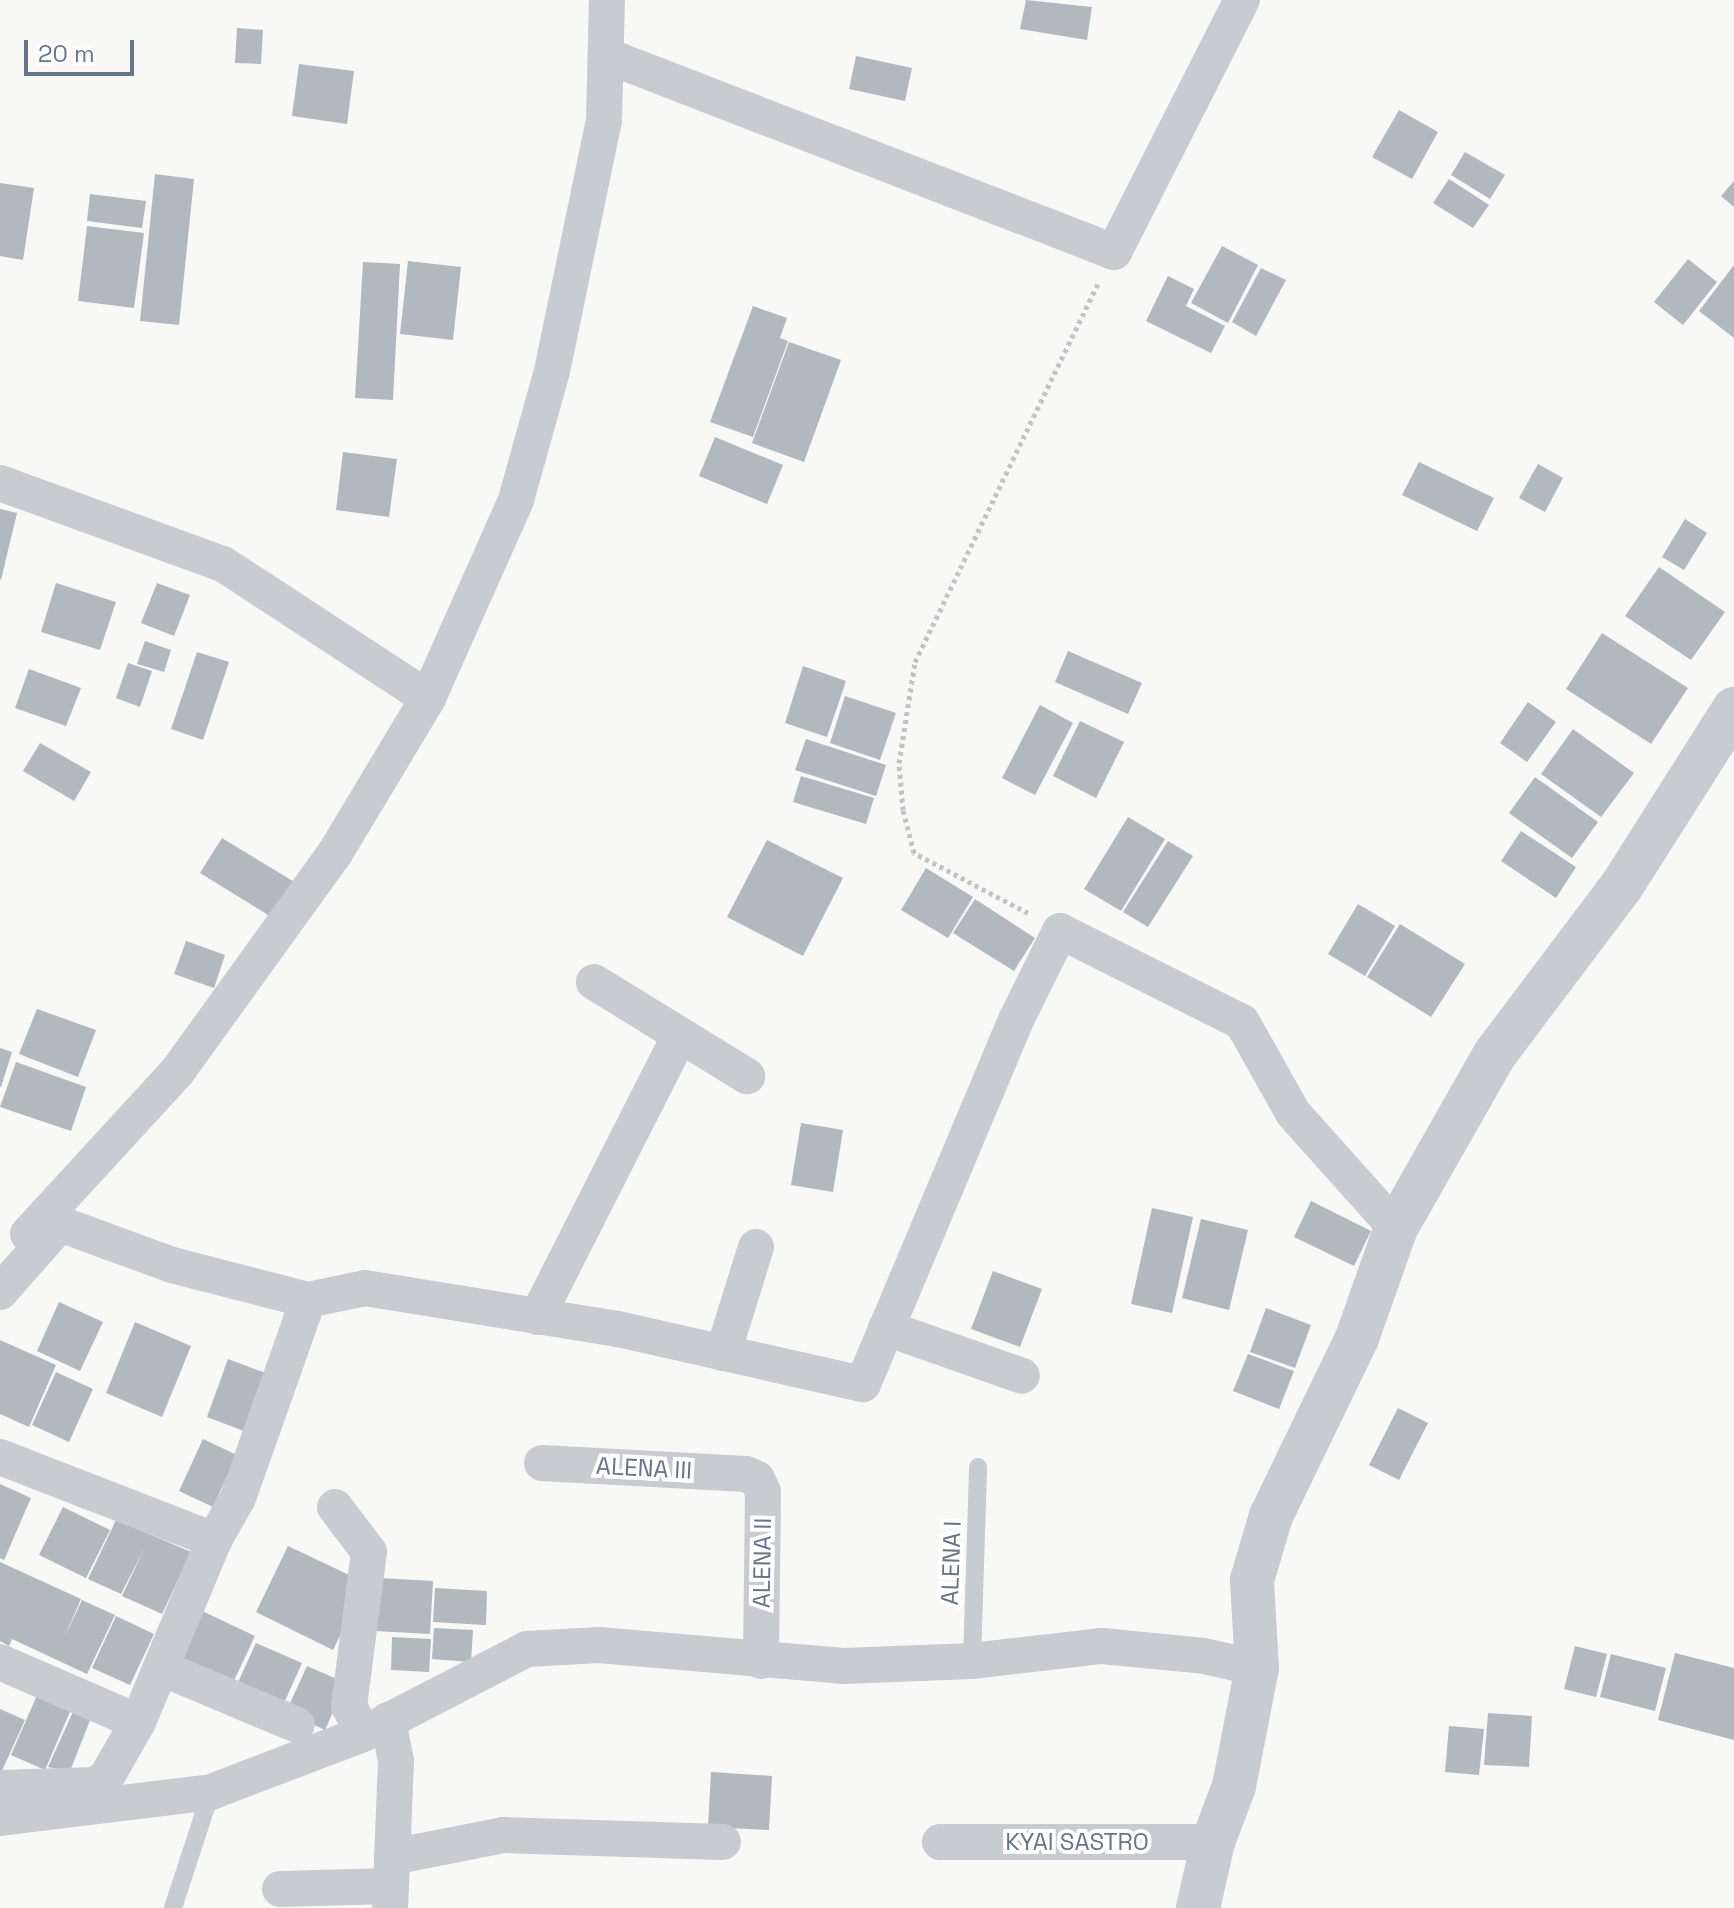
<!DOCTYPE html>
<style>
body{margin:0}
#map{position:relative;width:1734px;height:1908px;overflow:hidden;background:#f8f8f6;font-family:"Space Grotesk",sans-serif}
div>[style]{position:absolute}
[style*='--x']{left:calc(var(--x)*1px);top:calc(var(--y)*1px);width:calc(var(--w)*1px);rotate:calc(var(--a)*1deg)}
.building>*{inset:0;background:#b1b8be}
.path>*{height:5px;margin-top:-2.5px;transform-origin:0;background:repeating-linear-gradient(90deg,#c2c3c6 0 4px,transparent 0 8px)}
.service>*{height:18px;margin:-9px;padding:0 9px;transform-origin:9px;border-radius:9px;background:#c8cbcf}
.minor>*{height:36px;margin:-18px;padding:0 18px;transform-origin:18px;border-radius:18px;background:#c8cbcf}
.tertiary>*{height:44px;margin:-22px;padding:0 22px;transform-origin:22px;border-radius:22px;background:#c8cbcf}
span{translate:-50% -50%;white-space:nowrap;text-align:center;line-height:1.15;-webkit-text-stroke:8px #fff;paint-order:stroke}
.street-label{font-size:24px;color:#667588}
.scale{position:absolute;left:24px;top:40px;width:110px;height:36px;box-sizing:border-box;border:4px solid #667588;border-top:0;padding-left:10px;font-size:24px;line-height:28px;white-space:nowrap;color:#667588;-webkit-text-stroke:6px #fff;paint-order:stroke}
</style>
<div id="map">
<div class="building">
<div style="clip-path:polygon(1026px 0,1092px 7px,1087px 40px,1020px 29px)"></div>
<div style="clip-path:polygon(237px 28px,263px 30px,261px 64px,235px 63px)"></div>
<div style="clip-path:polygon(856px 56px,912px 68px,905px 101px,849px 89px)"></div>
<div style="clip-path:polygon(299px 64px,354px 71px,347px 124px,292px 116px)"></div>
<div style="clip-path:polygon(1399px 110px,1438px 132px,1412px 179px,1372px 157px)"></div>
<div style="clip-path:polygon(1465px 152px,1505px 175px,1490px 199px,1451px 175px)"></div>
<div style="clip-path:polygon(155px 174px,194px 179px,179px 325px,140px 321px)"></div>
<div style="clip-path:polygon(1449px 179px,1489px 205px,1473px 228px,1433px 203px)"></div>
<div style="clip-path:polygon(1734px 181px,1734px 207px,1721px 196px)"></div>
<div style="clip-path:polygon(0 183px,34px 188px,23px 260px,0 256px)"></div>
<div style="clip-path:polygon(90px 194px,146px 201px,142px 228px,87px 221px)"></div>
<div style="clip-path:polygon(87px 226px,144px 233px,134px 308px,78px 301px)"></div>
<div style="clip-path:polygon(1222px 246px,1258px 265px,1228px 323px,1191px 303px)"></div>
<div style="clip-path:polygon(1688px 259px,1717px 282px,1683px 325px,1654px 302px)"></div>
<div style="clip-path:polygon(408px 261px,461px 267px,453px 340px,400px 334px)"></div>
<div style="clip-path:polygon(363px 262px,400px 264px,393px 400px,355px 398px)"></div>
<div style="clip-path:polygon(1734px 265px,1734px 338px,1699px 311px)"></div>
<div style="clip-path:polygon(1261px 268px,1286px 280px,1256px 336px,1232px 322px)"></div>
<div style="clip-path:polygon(1168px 276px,1194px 289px,1186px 306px,1225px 326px,1211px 353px,1146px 321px)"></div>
<div style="clip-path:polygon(753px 306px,787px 318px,780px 338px,788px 341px,753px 437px,710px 422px)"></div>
<div style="clip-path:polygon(789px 342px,841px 360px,804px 462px,752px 443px)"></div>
<div style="clip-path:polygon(715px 437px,783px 465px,767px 504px,699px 476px)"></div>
<div style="clip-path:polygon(343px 452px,397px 459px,389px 517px,336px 510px)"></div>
<div style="clip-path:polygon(1419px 462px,1494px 498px,1477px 531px,1402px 495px)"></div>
<div style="clip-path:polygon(1538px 464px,1563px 478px,1545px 512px,1519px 498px)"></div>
<div style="clip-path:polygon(0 509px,17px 513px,1px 580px,0 579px)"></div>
<div style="clip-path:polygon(1685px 519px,1707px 533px,1684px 570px,1662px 557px)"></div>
<div style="clip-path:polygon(1659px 567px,1725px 612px,1691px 660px,1625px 616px)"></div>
<div style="clip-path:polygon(56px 583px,116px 602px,100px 650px,41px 632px)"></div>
<div style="clip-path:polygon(157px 583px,190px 595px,174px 636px,141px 623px)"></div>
<div style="clip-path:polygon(1602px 633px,1688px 688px,1651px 744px,1566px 689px)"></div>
<div style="clip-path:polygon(145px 641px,171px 650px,164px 672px,137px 664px)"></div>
<div style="clip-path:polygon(1068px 651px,1142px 683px,1128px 714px,1055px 682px)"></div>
<div style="clip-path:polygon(197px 652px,229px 662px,203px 740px,171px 729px)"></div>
<div style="clip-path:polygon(128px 663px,152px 671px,140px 707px,116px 698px)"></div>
<div style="clip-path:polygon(803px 666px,846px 681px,827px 737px,785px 723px)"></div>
<div style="clip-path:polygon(29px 669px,81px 688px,66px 726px,15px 708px)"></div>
<div style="clip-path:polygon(845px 696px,896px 713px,880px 760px,830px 743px)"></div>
<div style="clip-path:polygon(1528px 702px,1556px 722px,1527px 762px,1500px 743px)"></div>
<div style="clip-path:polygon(1040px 705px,1073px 723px,1035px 795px,1002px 778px)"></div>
<div style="clip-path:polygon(1080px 721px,1124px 742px,1096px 798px,1053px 776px)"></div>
<div style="clip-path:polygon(1573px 729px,1634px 773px,1601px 817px,1541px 774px)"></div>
<div style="clip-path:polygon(806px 739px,886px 765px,876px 796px,795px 770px)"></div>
<div style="clip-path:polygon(40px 743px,91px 772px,74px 801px,23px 771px)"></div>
<div style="clip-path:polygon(801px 776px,874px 798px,866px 824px,793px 802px)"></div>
<div style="clip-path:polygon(1535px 777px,1598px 822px,1572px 858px,1509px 813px)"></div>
<div style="clip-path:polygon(1128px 817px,1165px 839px,1121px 911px,1084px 889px)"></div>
<div style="clip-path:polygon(1521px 831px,1576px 867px,1556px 898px,1501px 861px)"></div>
<div style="clip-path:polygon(222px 838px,296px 883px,273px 918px,200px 873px)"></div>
<div style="clip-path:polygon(767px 840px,843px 878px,803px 956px,727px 917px)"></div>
<div style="clip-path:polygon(1168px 841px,1193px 856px,1148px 927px,1123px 912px)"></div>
<div style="clip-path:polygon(926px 868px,973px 897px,948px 938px,901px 910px)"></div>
<div style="clip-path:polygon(975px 899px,1035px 938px,1014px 971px,953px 933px)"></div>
<div style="clip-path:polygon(1358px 904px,1395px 926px,1365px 976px,1328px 954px)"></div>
<div style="clip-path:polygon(1400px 924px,1465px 964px,1431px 1017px,1367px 977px)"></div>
<div style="clip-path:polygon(186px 941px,225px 955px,214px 988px,174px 974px)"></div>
<div style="clip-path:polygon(37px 1009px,96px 1030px,78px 1077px,19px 1054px)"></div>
<div style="clip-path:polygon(0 1048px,12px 1052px,1px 1087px,0 1087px)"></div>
<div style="clip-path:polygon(16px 1062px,86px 1087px,71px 1131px,0 1107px)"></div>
<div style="clip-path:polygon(801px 1123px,843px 1130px,833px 1192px,791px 1185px)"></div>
<div style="clip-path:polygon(1311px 1201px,1371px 1231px,1354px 1266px,1294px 1237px)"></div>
<div style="clip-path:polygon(1152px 1208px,1193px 1217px,1172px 1313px,1131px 1304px)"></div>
<div style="clip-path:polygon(1201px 1219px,1248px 1230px,1229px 1310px,1182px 1298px)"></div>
<div style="clip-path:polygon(993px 1271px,1042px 1289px,1020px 1347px,971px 1329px)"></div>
<div style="clip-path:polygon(59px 1302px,103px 1322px,80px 1371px,37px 1351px)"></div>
<div style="clip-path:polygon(1266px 1308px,1311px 1325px,1295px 1368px,1250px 1352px)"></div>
<div style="clip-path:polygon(135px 1322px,191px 1346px,162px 1417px,106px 1393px)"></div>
<div style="clip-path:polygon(0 1340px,56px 1365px,29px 1427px,0 1414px)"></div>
<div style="clip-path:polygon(1248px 1354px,1294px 1371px,1279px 1409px,1233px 1391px)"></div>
<div style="clip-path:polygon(228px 1359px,271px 1375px,249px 1433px,207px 1417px)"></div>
<div style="clip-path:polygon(56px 1372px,93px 1389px,69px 1442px,32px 1425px)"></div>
<div style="clip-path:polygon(1398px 1408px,1428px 1423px,1399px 1480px,1369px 1465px)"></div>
<div style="clip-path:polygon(203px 1439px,237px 1455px,213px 1507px,179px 1491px)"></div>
<div style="clip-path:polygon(0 1484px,31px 1498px,4px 1560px,0 1558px)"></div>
<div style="clip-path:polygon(63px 1507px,110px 1530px,86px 1578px,39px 1555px)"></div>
<div style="clip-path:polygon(116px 1520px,191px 1552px,162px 1614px,122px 1596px,144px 1549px,121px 1594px,88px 1579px)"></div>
<div style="clip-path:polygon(288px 1546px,366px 1583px,333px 1650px,256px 1612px)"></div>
<div style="clip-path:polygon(0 1562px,81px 1599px,64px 1638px,82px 1600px,115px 1615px,87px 1674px,12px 1639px,9px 1646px,0 1641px)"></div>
<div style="clip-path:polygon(379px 1578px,433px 1581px,430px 1634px,375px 1631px)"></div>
<div style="clip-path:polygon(435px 1588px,487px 1591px,486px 1625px,433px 1622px)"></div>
<div style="clip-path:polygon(202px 1611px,255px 1636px,231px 1687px,178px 1662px)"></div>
<div style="clip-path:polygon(116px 1616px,154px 1634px,130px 1685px,92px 1668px)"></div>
<div style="clip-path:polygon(434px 1628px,473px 1630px,471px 1662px,432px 1659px)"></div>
<div style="clip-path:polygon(392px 1637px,431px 1639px,429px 1672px,391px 1670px)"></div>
<div style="clip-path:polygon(256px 1643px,302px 1663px,280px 1712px,234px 1691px)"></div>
<div style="clip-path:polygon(1575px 1646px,1607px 1654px,1596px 1697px,1564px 1689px)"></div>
<div style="clip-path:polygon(1675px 1653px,1734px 1668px,1734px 1740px,1658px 1720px)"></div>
<div style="clip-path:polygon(1611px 1654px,1666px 1668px,1655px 1711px,1600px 1697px)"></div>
<div style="clip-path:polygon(307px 1666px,346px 1683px,325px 1730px,286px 1712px)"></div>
<div style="clip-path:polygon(41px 1686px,75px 1700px,45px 1770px,11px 1755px)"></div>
<div style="clip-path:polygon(76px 1705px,93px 1713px,70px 1771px,48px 1767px)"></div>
<div style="clip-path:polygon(0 1709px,25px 1720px,0 1775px)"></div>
<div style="clip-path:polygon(1488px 1713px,1532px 1716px,1529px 1767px,1484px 1765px)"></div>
<div style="clip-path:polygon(1449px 1726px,1484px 1729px,1479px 1775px,1445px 1772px)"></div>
<div style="clip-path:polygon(711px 1772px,772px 1776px,769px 1830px,708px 1827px)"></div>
</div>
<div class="path">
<div style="--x:1028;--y:913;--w:129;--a:-152.2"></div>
<div style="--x:914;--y:853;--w:44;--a:-104.3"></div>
<div style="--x:903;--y:810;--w:47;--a:-94.9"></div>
<div style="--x:899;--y:763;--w:102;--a:-81"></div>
<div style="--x:915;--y:662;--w:420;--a:-64.2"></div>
</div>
<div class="service">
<div style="--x:972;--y:1661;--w:194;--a:-88.2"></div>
<div style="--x:173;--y:1908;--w:122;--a:-71.9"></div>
</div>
<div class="minor">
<div style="--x:610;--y:57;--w:540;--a:21.15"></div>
<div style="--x:1114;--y:252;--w:283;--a:-63.1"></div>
<div style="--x:0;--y:483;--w:237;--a:20"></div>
<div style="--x:223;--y:564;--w:245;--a:33.2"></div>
<div style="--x:594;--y:982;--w:180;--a:31.6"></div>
<div style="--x:28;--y:1234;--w:220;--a:-47.4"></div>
<div style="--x:177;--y:1072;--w:270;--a:-54.2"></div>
<div style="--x:335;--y:853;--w:181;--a:-59"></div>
<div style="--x:428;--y:698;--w:217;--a:-66"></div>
<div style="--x:516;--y:500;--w:134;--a:-74.4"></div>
<div style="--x:552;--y:371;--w:255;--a:-78.3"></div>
<div style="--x:604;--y:121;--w:121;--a:-88.6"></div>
<div style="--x:0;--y:1292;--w:91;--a:-48.6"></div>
<div style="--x:60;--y:1224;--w:119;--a:20.1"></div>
<div style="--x:172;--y:1265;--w:140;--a:14.4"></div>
<div style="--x:308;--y:1300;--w:58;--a:-11.9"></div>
<div style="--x:365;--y:1288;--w:256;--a:9.2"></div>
<div style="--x:618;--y:1329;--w:251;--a:12.7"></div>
<div style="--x:863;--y:1384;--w:397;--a:-67.2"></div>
<div style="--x:1017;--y:1018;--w:97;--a:-63.7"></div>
<div style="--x:1060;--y:931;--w:203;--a:26.6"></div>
<div style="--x:1242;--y:1022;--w:104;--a:60.7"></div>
<div style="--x:1293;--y:1113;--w:154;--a:48.2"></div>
<div style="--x:537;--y:1317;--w:316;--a:-63.1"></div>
<div style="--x:886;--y:1328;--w:144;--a:19.4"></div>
<div style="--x:723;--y:1353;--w:111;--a:-72.7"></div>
<div style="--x:0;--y:1457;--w:230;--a:21.2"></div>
<div style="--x:542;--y:1463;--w:204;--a:3.1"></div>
<div style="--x:746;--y:1474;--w:12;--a:24"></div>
<div style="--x:757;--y:1479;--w:14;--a:65"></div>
<div style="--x:763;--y:1492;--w:169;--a:90.7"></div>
<div style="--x:335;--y:1507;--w:56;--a:52.9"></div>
<div style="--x:369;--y:1552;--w:155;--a:97.4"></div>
<div style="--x:349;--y:1706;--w:31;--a:63"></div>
<div style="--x:0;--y:1662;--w:150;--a:23.5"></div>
<div style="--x:161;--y:1668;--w:147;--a:22.7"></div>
<div style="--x:388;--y:1720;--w:42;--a:79"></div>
<div style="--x:396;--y:1761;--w:147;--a:92.3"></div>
<div style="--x:0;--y:1788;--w:95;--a:-1.8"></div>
<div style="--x:95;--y:1785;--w:13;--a:-32"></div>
<div style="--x:106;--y:1778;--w:64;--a:-60.3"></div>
<div style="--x:138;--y:1722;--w:197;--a:-67.3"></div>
<div style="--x:214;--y:1540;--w:48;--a:-60.3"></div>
<div style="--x:238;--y:1498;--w:210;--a:-70.5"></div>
<div style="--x:0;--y:1818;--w:213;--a:-7"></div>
<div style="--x:211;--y:1792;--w:163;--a:-20.9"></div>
<div style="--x:363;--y:1734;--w:185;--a:-27.4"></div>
<div style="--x:527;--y:1649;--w:72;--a:-3.2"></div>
<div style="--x:599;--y:1645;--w:246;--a:4.9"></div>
<div style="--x:844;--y:1666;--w:128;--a:-2.2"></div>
<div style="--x:972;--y:1661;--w:131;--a:-6.6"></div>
<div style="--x:1102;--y:1646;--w:102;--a:5.6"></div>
<div style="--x:1204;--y:1656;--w:54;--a:12.8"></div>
<div style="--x:940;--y:1842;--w:273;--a:0"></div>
<div style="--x:392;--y:1857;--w:113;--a:-11.2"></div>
<div style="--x:503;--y:1835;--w:220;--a:1.8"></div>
<div style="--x:280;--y:1889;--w:111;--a:-1.5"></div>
</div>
<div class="tertiary">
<div style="--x:1198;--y:1908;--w:68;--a:-77.2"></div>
<div style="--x:1213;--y:1842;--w:60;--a:-69.4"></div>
<div style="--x:1234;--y:1786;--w:120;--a:-79"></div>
<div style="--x:1257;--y:1668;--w:88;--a:-93.3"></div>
<div style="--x:1252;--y:1580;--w:67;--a:-73.5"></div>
<div style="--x:1271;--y:1516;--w:198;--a:-64.2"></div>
<div style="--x:1357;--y:1338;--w:117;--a:-70.5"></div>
<div style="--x:1396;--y:1228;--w:200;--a:-60.4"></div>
<div style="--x:1495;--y:1054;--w:209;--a:-53"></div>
<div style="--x:1621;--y:887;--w:211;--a:-57.6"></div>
</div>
<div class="street-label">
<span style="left:644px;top:1468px;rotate:3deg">ALENA III</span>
<span style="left:762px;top:1563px;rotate:-89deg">ALENA II</span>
<span style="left:951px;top:1563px;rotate:-88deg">ALENA I</span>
<span style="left:1077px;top:1842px">KYAI SASTRO</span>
</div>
<div class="scale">20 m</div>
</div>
